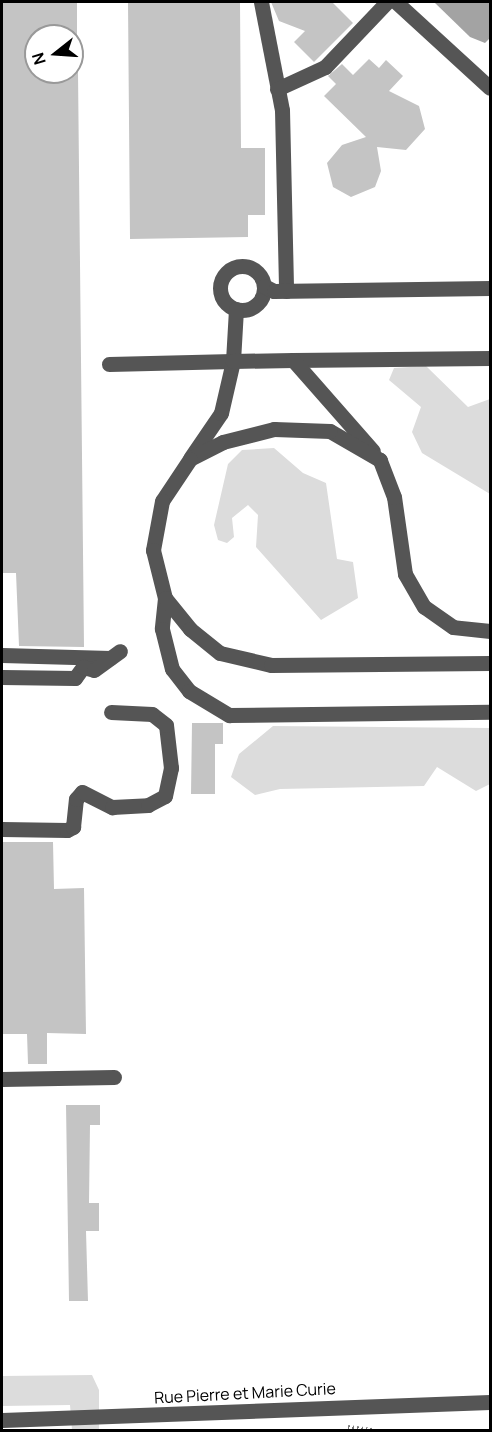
<!DOCTYPE html>
<style>
body{margin:0}
#map{position:relative;width:492px;height:1432px;overflow:hidden;background:#fff;font-family:Manrope,sans-serif}
div>[style]{position:absolute}
[style*='--x']{left:calc(var(--x)*1px);top:calc(var(--y)*1px);width:calc(var(--w)*1px);rotate:calc(var(--a)*1deg)}
.green>*{inset:0;background:#dcdcdc}
.water>*{inset:0;background:#a3a3a3}
.building>*{inset:0;background:#c4c4c4}
.path>*{height:4px;margin-top:-2px;transform-origin:0;background:repeating-linear-gradient(90deg,#777 0 1.5px,transparent 0 4.5px)}
.minor>*{height:15px;margin:-7.5px;padding:0 7.5px;transform-origin:7.5px;border-radius:7.5px;background:#555}
.minor>.ring{margin:-7.5px;padding:0;box-sizing:content-box;background:none;border:15px solid #555;border-radius:50%}
span{translate:-50% -50%;white-space:nowrap;text-align:center;line-height:1.15;-webkit-text-stroke:4.5px #fff;paint-order:stroke}
.street-label{font-size:16px;color:#000}
.frame{position:absolute;inset:0;border:3px solid #000;pointer-events:none}
.north{position:absolute;left:24px;top:24px;width:60px;height:60px;box-sizing:border-box;background:#fff;border:2px solid #999;border-radius:50%;rotate:253deg;font-size:16px;font-weight:700;line-height:24px;text-align:center;color:#000}
.north::after{content:'';display:block;margin:auto;width:21px;height:27px;background:#000;clip-path:polygon(50% 0,100% 100%,50% 72%,0 100%)}
</style>
<div id="map">
<div class="green">
<div style="clip-path:polygon(426px 366px,468px 407px,490px 399px,490px 494px,422px 453px,412px 432px,421px 407px,389px 380px,394px 368px)"></div>
<div style="clip-path:polygon(274px 448px,303px 473px,326px 483px,337px 559px,353px 562px,358px 598px,321px 620px,256px 547px,258px 515px,248px 505px,232px 518px,234px 537px,227px 543px,218px 540px,214px 525px,228px 464px,242px 450px)"></div>
<div style="clip-path:polygon(273px 726px,490px 728px,490px 784px,476px 791px,437px 767px,424px 786px,280px 789px,255px 795px,231px 777px,239px 754px)"></div>
<div style="clip-path:polygon(92px 1375px,99px 1390px,99px 1430px,72px 1430px,70px 1405px,2px 1406px,2px 1376px)"></div>
</div>
<div class="water">
<div style="clip-path:polygon(434px 2px,490px 2px,490px 38px,485px 43px,470px 37px)"></div>
</div>
<div class="building">
<div style="clip-path:polygon(2px 2px,77px 2px,77px 36px,36px 36px,36px 72px,78px 72px,84px 647px,19px 646px,16px 573px,2px 573px)"></div>
<div style="clip-path:polygon(240px 2px,241px 148px,265px 148px,265px 215px,248px 215px,248px 237px,130px 239px,128px 3px)"></div>
<div style="clip-path:polygon(271px 2px,332px 2px,353px 23px,314px 62px,294px 42px,305px 31px,279px 21px)"></div>
<div style="clip-path:polygon(369px 59px,379px 68px,386px 60px,403px 76px,389px 91px,419px 106px,425px 129px,406px 150px,377px 147px,381px 171px,375px 187px,351px 197px,333px 187px,327px 163px,342px 145px,366px 137px,324px 96px,336px 84px,328px 76px,342px 64px,353px 75px)"></div>
<div style="clip-path:polygon(192px 723px,223px 723px,223px 744px,215px 744px,215px 794px,191px 794px)"></div>
<div style="clip-path:polygon(2px 842px,53px 842px,54px 889px,84px 888px,86px 1034px,47px 1033px,47px 1064px,28px 1064px,27px 1034px,2px 1034px)"></div>
<div style="clip-path:polygon(66px 1105px,100px 1105px,100px 1125px,90px 1125px,89px 1203px,99px 1203px,99px 1231px,86px 1231px,88px 1301px,69px 1301px)"></div>
</div>
<div class="path">
<div style="--x:348;--y:1427;--w:26;--a:7"></div>
</div>
<div class="minor">
<div style="--x:261;--y:2;--w:110;--a:79"></div>
<div style="--x:282;--y:110;--w:181;--a:88.7"></div>
<div style="--x:396;--y:2;--w:127;--a:42.5"></div>
<div style="--x:277;--y:89;--w:53;--a:-24.6"></div>
<div style="--x:325;--y:67;--w:90;--a:-46.4"></div>
<div class="ring" style="left:220px;top:266px;width:29px;height:29px"></div>
<div style="--x:264;--y:286;--w:11;--a:27"></div>
<div style="--x:274;--y:291;--w:216;--a:-0.8"></div>
<div style="--x:293;--y:360;--w:197;--a:-0.6"></div>
<div style="--x:109;--y:364;--w:124;--a:-1.4"></div>
<div style="--x:233;--y:361;--w:52;--a:-86.7"></div>
<div style="--x:191;--y:457;--w:53;--a:-55.7"></div>
<div style="--x:221;--y:413;--w:53;--a:-77"></div>
<div style="--x:233;--y:361;--w:60;--a:-1"></div>
<div style="--x:293;--y:360;--w:121;--a:48.7"></div>
<div style="--x:165;--y:598;--w:31;--a:96"></div>
<div style="--x:162;--y:629;--w:41;--a:76"></div>
<div style="--x:172;--y:669;--w:28;--a:52"></div>
<div style="--x:189;--y:691;--w:47;--a:31"></div>
<div style="--x:229;--y:715;--w:261;--a:-0.7"></div>
<div style="--x:490;--y:631;--w:37;--a:-174"></div>
<div style="--x:453;--y:627;--w:35;--a:-145"></div>
<div style="--x:424;--y:607;--w:38;--a:-120"></div>
<div style="--x:405;--y:574;--w:78;--a:-98.1"></div>
<div style="--x:394;--y:497;--w:40;--a:-111"></div>
<div style="--x:380;--y:460;--w:58;--a:-149.9"></div>
<div style="--x:330;--y:431;--w:56;--a:-178"></div>
<div style="--x:274;--y:429;--w:53;--a:165.7"></div>
<div style="--x:223;--y:442;--w:37;--a:153"></div>
<div style="--x:190;--y:459;--w:50;--a:123.7"></div>
<div style="--x:162;--y:501;--w:50;--a:100.4"></div>
<div style="--x:153;--y:550;--w:49;--a:76"></div>
<div style="--x:165;--y:598;--w:40;--a:51"></div>
<div style="--x:190;--y:629;--w:38;--a:39"></div>
<div style="--x:220;--y:653;--w:52;--a:13.2"></div>
<div style="--x:271;--y:665;--w:219;--a:-0.5"></div>
<div style="--x:2;--y:655;--w:108;--a:1.6"></div>
<div style="--x:2;--y:677;--w:73;--a:0.8"></div>
<div style="--x:75;--y:678;--w:14;--a:-54"></div>
<div style="--x:83;--y:667;--w:11;--a:15"></div>
<div style="--x:94;--y:670;--w:32;--a:-36"></div>
<div style="--x:2;--y:829;--w:65;--a:0.9"></div>
<div style="--x:67;--y:830;--w:7;--a:-27"></div>
<div style="--x:73;--y:827;--w:28;--a:-84"></div>
<div style="--x:76;--y:799;--w:9;--a:-49"></div>
<div style="--x:82;--y:792;--w:34;--a:27"></div>
<div style="--x:112;--y:807;--w:36;--a:-3"></div>
<div style="--x:148;--y:805;--w:19;--a:-28"></div>
<div style="--x:165;--y:796;--w:29;--a:-78"></div>
<div style="--x:171;--y:768;--w:43;--a:-96.6"></div>
<div style="--x:166;--y:725;--w:18;--a:-142"></div>
<div style="--x:152;--y:714;--w:41;--a:-177.2"></div>
<div style="--x:2;--y:1079;--w:112;--a:-1"></div>
<div style="--x:2;--y:1420;--w:488;--a:-2.1"></div>
</div>
<div class="street-label">
<span style="left:245px;top:1393px;rotate:-3deg">Rue Pierre et Marie Curie</span>
</div>
<div class="frame"></div>
<div class="north">N</div>
</div>
